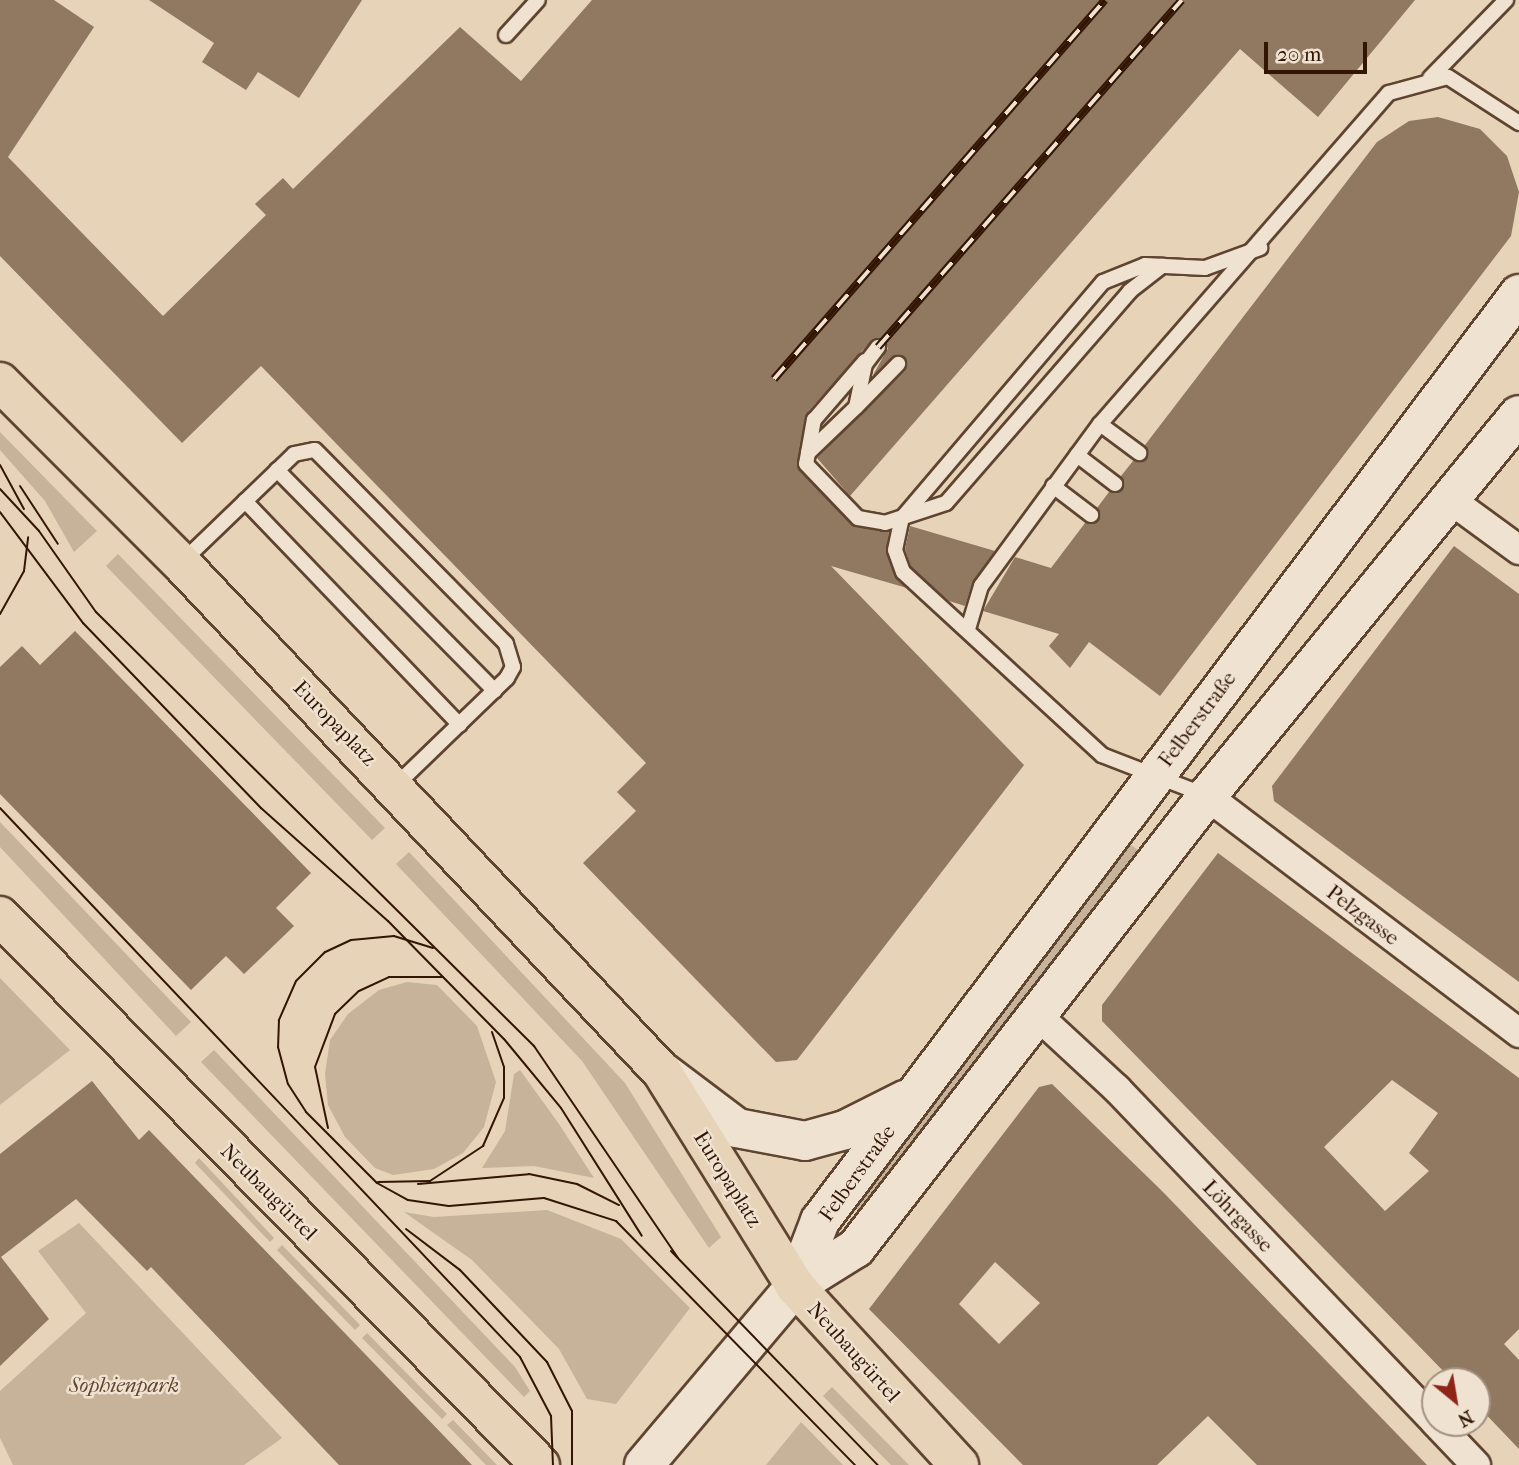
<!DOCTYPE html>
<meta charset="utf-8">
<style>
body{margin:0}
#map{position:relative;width:1519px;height:1465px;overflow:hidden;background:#e6d3b8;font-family:"IM FELL French Canon",serif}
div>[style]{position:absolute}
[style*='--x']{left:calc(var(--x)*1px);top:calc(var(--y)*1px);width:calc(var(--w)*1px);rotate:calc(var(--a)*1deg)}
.green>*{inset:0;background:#c7b399}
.building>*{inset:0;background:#907861}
.roads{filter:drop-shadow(2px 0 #5f4430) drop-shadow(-2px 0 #5f4430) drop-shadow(0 2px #5f4430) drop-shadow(0 -2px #5f4430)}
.lane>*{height:14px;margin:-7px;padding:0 7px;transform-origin:7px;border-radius:7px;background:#efe2d1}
.street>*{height:28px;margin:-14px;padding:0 14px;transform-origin:14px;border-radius:14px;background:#efe2d1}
.secondary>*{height:38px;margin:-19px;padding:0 19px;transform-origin:19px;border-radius:19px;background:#efe2d1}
.primary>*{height:38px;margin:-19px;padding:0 19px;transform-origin:19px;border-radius:19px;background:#e6d3b8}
.tram>*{height:2px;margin:-1px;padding:0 1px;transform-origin:1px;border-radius:1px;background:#321503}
.rail>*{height:8px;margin-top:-4px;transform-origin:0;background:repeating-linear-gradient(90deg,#efe2d1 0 16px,#321503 0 32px);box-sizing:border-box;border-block:2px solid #321503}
span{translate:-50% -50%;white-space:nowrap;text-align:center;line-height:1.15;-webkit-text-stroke:5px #efe2d1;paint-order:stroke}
.street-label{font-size:21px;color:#321503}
.park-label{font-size:21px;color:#5f4430;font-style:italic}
.north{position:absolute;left:1421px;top:1367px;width:70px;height:70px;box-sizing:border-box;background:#efe2d1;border:2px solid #a3907f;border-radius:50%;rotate:150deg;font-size:19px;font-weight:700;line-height:28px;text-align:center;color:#321503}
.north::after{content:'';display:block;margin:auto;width:24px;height:32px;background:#8f2418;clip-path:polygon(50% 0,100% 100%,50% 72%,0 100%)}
.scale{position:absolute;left:1264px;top:42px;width:103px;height:32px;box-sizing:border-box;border:4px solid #321503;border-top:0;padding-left:9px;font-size:21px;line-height:24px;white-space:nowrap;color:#321503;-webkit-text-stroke:5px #efe2d1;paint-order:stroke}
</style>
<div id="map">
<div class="green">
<div style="clip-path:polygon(0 432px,97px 531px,74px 552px,45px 501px,0 450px)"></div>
<div style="clip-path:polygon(118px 554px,385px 828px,372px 840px,106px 566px)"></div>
<div style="clip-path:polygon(0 822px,191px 1022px,176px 1036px,0 847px)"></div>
<div style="clip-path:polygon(1130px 844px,1142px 853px,864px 1214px,851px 1205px)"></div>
<div style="clip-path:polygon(409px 852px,625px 1083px,721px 1237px,709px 1248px,582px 1061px,396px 864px)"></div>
<div style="clip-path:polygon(0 978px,70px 1050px,0 1105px)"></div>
<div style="clip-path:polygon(407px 982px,437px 985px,477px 1026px,496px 1082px,484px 1127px,463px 1153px,434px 1169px,393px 1175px,375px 1168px,345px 1137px,328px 1105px,325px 1074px,330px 1040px,348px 1014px,379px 990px)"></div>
<div style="clip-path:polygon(214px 1050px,515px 1367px,530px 1391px,524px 1397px,201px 1062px)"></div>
<div style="clip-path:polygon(520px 1070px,559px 1124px,594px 1178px,534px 1166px,482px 1168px,505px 1131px,514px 1074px)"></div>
<div style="clip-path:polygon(199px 1158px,274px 1238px,270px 1242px,195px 1163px)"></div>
<div style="clip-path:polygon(547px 1210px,621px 1239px,690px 1308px,616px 1404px,587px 1399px,559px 1349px,525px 1314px,472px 1260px,404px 1212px,434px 1217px)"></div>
<div style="clip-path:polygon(79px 1223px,282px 1438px,244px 1465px,13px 1465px,0 1438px,0 1391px,86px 1313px,38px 1251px)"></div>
<div style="clip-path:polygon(282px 1245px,360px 1325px,355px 1330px,277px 1250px)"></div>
<div style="clip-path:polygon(367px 1333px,447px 1414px,442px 1419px,362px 1338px)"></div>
<div style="clip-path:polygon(832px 1387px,909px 1465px,891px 1465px,823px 1396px)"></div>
<div style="clip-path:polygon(453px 1420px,497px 1465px,486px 1465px,447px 1425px)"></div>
<div style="clip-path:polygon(801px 1422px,843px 1465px,766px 1465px)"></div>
</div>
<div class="building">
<div style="clip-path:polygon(0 0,54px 0,94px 27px,8px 157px,163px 316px,266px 215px,255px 204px,283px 178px,293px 189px,460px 27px,521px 81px,592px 0,1415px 0,1318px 117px,1240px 49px,850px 496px,817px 458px,905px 371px,907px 361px,895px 355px,872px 377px,888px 348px,874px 338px,806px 414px,797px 467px,852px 525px,889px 532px,886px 553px,907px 588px,831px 566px,1024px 765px,797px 1060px,776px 1062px,583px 863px,636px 811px,617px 792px,646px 763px,261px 366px,182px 443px,0 256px)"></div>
<div style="clip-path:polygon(149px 0,362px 0,299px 98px,258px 72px,246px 90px,202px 62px,214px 43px)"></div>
<div style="clip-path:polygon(1438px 117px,1480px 129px,1507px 156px,1519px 192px,1511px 236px,1160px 696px,1089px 642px,1070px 668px,1049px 646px,1059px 634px,983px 611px,1015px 557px,1051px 568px,1085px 523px,1098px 521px,1097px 508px,1109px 492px,1122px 490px,1121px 476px,1133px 461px,1146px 459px,1145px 445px,1377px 142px,1409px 121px)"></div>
<div style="clip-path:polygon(910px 526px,995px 551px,973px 581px,965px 606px,949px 601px,911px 567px,905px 549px)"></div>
<div style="clip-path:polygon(1454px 546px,1519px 594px,1519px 982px,1274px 801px,1272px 786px)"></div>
<div style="clip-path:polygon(75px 631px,311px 873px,276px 908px,294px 926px,244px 974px,226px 956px,191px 990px,0 794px,0 667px,22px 646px,40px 665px)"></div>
<div style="clip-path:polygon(evenodd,1218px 853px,1519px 1078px,1519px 1329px,1504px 1344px,1519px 1360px,1519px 1449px,1477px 1405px,1477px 1381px,1453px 1381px,1102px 1021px,1102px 1005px,1218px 853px,1392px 1080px,1438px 1113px,1409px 1153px,1429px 1171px,1385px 1211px,1324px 1147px,1392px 1080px)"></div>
<div style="clip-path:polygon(92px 1081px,139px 1140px,149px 1130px,472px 1465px,339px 1465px,151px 1267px,147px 1271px,76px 1199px,1px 1257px,49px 1319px,0 1366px,0 1154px)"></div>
<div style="clip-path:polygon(evenodd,1052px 1084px,1162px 1191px,1427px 1465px,1257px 1465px,1208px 1416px,1157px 1465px,1023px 1465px,869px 1309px,1039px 1087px,1052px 1084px,995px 1262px,1040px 1303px,999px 1344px,959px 1304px,995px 1262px)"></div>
</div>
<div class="roads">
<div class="lane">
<div style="--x:506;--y:35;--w:47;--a:-47.6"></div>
<div style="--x:1430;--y:78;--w:109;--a:-45.7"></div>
<div style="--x:878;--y:347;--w:21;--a:127"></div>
<div style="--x:865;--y:364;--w:44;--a:101.8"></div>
<div style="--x:856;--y:407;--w:66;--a:136.2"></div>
<div style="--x:808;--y:453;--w:11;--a:100"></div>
<div style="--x:806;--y:464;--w:75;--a:46.1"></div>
<div style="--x:858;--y:518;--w:27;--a:10"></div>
<div style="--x:885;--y:523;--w:64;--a:-18.2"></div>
<div style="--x:946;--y:503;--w:281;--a:-49"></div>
<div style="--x:1130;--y:291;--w:41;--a:-38"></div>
<div style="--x:857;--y:406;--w:59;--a:-45.7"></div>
<div style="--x:1100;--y:424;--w:49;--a:36.6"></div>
<div style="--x:808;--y:453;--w:34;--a:-80"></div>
<div style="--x:814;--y:420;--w:78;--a:-49.2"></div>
<div style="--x:1077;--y:455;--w:48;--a:37.3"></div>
<div style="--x:277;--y:470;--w:310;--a:45.4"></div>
<div style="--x:1053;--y:486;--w:48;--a:37.3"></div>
<div style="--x:245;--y:501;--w:310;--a:46.2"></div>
<div style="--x:183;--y:561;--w:154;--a:-43.9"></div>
<div style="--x:294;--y:454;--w:21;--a:-11"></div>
<div style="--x:315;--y:450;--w:272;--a:45.4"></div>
<div style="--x:506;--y:644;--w:24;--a:73"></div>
<div style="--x:513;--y:667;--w:13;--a:119"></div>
<div style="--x:507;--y:678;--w:156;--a:136"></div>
<div style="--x:968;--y:629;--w:45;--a:-73.2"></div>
<div style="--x:981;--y:586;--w:201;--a:-53.7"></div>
<div style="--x:1100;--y:424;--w:439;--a:-48.9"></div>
<div style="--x:1389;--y:93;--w:61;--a:-15.2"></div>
<div style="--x:1448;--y:77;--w:85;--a:32.9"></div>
<div style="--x:1205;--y:795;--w:110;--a:-158.8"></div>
<div style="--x:1102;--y:755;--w:270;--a:-137.4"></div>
<div style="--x:903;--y:572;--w:23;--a:-110"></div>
<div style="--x:895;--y:550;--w:33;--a:-78"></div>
<div style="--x:902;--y:518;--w:310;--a:-49.6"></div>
<div style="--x:1103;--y:282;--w:45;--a:-22"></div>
<div style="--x:1145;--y:265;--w:60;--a:2.9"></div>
<div style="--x:1205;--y:268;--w:59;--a:-20"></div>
</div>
<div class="street">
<div style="--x:1448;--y:498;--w:88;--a:36.2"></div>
<div style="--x:1207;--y:796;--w:392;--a:37.2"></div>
<div style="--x:1037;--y:1015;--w:109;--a:42.8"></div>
<div style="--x:1117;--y:1089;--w:460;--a:46.3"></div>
<div style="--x:1436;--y:1423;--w:58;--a:46.4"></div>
</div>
<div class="secondary">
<div style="--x:664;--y:1073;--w:91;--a:37"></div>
<div style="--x:737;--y:1128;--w:69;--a:10.8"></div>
<div style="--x:805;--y:1141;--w:41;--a:-15.4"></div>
<div style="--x:845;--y:1130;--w:69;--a:-26.6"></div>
<div style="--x:795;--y:1286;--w:70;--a:-69"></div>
<div style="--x:820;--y:1221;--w:1161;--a:-52.98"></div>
<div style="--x:644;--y:1465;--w:234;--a:-49.8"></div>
<div style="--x:795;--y:1286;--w:72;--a:-31.9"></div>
<div style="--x:856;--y:1248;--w:572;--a:-52.17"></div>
<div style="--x:1207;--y:796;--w:492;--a:-50.7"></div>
</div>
<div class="primary">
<div style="--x:0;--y:382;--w:256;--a:45"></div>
<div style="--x:181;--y:563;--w:700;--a:46.62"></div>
<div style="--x:662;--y:1072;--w:252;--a:58.1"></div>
<div style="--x:795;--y:1286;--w:243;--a:47.5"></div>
<div style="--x:0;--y:916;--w:770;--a:45.47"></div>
</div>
</div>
<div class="tram">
<div style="--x:0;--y:465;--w:50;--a:61.4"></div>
<div style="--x:20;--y:486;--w:69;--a:56.8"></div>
<div style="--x:0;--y:489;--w:57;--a:47.1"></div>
<div style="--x:39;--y:531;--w:99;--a:54.9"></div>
<div style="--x:96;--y:612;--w:617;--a:44.74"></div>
<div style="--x:534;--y:1046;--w:256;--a:55.8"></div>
<div style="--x:0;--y:512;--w:139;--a:53.2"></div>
<div style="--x:83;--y:623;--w:257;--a:46.1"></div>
<div style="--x:261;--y:808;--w:170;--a:41.7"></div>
<div style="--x:388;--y:921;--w:165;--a:45.5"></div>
<div style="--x:504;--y:1039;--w:89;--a:50.4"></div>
<div style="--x:561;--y:1108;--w:151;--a:57.7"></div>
<div style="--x:0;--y:614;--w:49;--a:-60.8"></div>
<div style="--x:24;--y:571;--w:34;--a:-83"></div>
<div style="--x:0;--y:808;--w:756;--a:46.55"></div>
<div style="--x:520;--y:1357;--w:67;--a:62.3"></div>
<div style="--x:551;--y:1416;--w:49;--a:87.7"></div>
<div style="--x:433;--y:948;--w:41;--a:-162.9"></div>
<div style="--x:394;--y:936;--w:43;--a:174.7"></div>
<div style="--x:351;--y:940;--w:29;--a:155"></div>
<div style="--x:325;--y:952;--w:41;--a:135"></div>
<div style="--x:296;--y:981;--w:43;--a:113.6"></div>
<div style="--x:279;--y:1020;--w:27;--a:92"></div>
<div style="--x:278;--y:1047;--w:38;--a:75"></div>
<div style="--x:288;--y:1084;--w:33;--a:57"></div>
<div style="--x:306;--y:1112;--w:100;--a:45"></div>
<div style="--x:377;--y:1183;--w:35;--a:29"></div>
<div style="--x:408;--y:1200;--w:41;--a:8.3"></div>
<div style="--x:449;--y:1206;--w:95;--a:-4.8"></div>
<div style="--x:544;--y:1198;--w:76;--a:17.7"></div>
<div style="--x:616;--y:1221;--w:342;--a:45.6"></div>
<div style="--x:328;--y:1128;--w:62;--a:-102"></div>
<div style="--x:315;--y:1067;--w:57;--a:-69.3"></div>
<div style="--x:335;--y:1014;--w:33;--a:-44"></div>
<div style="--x:359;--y:991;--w:33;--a:-25"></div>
<div style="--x:389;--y:977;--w:54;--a:0"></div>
<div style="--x:378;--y:1182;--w:52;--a:-1.1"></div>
<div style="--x:430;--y:1181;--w:64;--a:-33.4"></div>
<div style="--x:483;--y:1146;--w:52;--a:-66.4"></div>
<div style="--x:504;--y:1098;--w:31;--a:-90"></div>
<div style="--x:504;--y:1067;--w:37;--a:-109"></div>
<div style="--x:418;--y:1184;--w:111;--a:-5.1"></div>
<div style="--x:529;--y:1174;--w:49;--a:11.8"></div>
<div style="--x:577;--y:1184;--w:47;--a:26.6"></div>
<div style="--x:406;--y:1229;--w:68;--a:37.2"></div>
<div style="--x:460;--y:1270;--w:127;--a:46.6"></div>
<div style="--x:547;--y:1362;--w:55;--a:63"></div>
<div style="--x:572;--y:1411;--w:54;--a:90"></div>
<div style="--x:671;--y:1251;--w:298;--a:46"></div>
</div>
<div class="rail">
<div style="--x:878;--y:347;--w:461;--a:-48.8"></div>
<div style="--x:774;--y:379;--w:503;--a:-48.87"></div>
</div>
<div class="street-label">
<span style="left:1197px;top:719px;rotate:-53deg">Felberstraße</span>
<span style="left:335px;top:723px;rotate:46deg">Europaplatz</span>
<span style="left:1363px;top:915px;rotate:37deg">Pelzgasse</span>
<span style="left:857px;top:1173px;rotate:-54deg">Felberstraße</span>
<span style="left:728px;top:1179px;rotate:58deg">Europaplatz</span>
<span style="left:269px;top:1192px;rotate:45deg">Neubaugürtel</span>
<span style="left:1238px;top:1216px;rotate:46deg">Löhrgasse</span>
<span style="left:854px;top:1352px;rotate:48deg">Neubaugürtel</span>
</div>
<div class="park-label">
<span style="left:124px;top:1385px">Sophienpark</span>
</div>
<div class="north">N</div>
<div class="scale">20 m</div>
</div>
